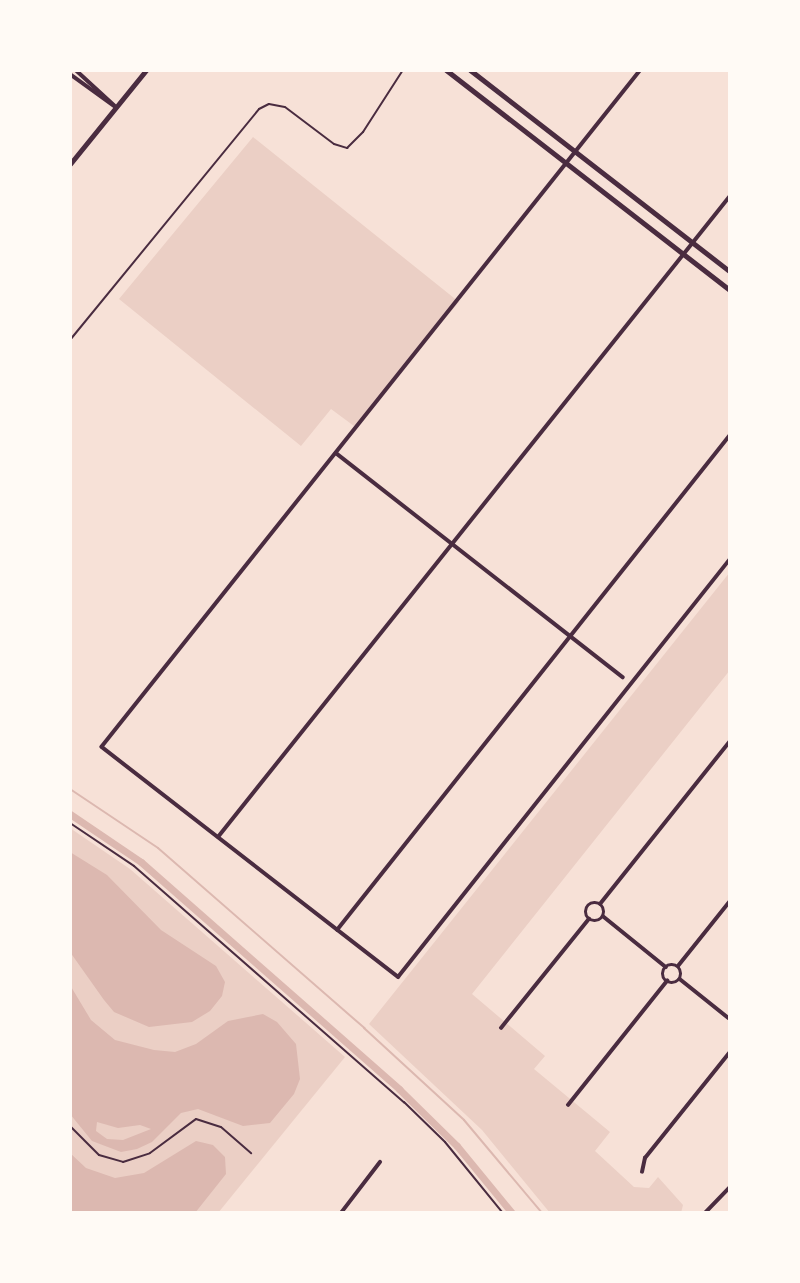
<!DOCTYPE html>
<style>
body{margin:0}
#map{position:relative;width:800px;height:1283px;overflow:hidden;background:#f7e1d7;font-family:"Varela Round",sans-serif}
div>[style]{position:absolute}
[style*='--x']{left:calc(var(--x)*1px);top:calc(var(--y)*1px);width:calc(var(--w)*1px);rotate:calc(var(--a)*1deg)}
.green>*{inset:0;background:#ebcfc5}
.water>*{inset:0;background:#dcb8b0}
.stream>*{height:2px;margin:-1px;padding:0 1px;transform-origin:1px;border-radius:1px;background:#dcb8b0}
.canal>*{height:7px;margin:-3.5px;padding:0 3.5px;transform-origin:3.5px;border-radius:3.5px;background:#dcb8b0}
.path>*{height:2px;margin:-1px;padding:0 1px;transform-origin:1px;border-radius:1px;background:#4a2c40}
.service>*{height:2px;margin:-1px;padding:0 1px;transform-origin:1px;border-radius:1px;background:#4a2c40}
.minor>*{height:3.5px;margin:-1.75px;padding:0 1.75px;transform-origin:1.75px;border-radius:1.75px;background:#4a2c40}
.minor>.ring{margin:-1.75px;padding:0;box-sizing:content-box;background:none;border:3.5px solid #4a2c40;border-radius:50%}
.secondary>*{height:5px;margin:-2.5px;padding:0 2.5px;transform-origin:2.5px;border-radius:2.5px;background:#4a2c40}
span{translate:-50% -50%;white-space:nowrap;text-align:center;line-height:1.15;-webkit-text-stroke:5px #fffaf5;paint-order:stroke}
.frame{position:absolute;inset:0;border:72px solid #fffaf5;pointer-events:none}
</style>
<div id="map">
<div class="green">
<div style="clip-path:polygon(253px 137px,459px 302px,354px 426px,331px 409px,301px 446px,119px 299px)"></div>
<div style="clip-path:polygon(730px 572px,730px 670px,472px 994px,545px 1056px,534px 1069px,610px 1132px,595px 1151px,634px 1187px,649px 1188px,658px 1177px,683px 1205px,681px 1213px,550px 1213px,482px 1130px,369px 1024px)"></div>
<div style="clip-path:polygon(70px 828px,130px 869px,345px 1057px,218px 1213px,70px 1213px)"></div>
</div>
<div class="water">
<div style="clip-path:polygon(70px 852px,107px 875px,161px 930px,216px 966px,225px 982px,222px 996px,210px 1011px,192px 1022px,149px 1027px,114px 1012px,104px 1000px,70px 952px)"></div>
<div style="clip-path:polygon(evenodd,70px 985px,91px 1020px,115px 1040px,154px 1050px,175px 1052px,196px 1044px,228px 1021px,263px 1014px,277px 1022px,296px 1044px,300px 1079px,294px 1094px,270px 1123px,243px 1126px,198px 1109px,181px 1113px,152px 1142px,137px 1149px,121px 1152px,92px 1141px,70px 1114px,70px 985px,97px 1122px,118px 1128px,140px 1125px,151px 1129px,123px 1140px,107px 1139px,96px 1131px,97px 1122px)"></div>
<div style="clip-path:polygon(196px 1141px,213px 1145px,225px 1157px,226px 1174px,195px 1213px,70px 1213px,70px 1153px,86px 1168px,115px 1178px,144px 1173px)"></div>
</div>
<div class="stream">
<div style="--x:70;--y:789;--w:106;--a:33.8"></div>
<div style="--x:158;--y:848;--w:274;--a:41.1"></div>
<div style="--x:364;--y:1028;--w:136;--a:42.6"></div>
<div style="--x:464;--y:1120;--w:121;--a:50"></div>
</div>
<div class="canal">
<div style="--x:70;--y:814;--w:86;--a:34.1"></div>
<div style="--x:141;--y:862;--w:344;--a:41.3"></div>
<div style="--x:399;--y:1089;--w:81;--a:44.5"></div>
<div style="--x:457;--y:1146;--w:87;--a:50.6"></div>
</div>
<div class="path">
<div style="--x:70;--y:823;--w:77;--a:33.9"></div>
<div style="--x:134;--y:866;--w:359;--a:41.2"></div>
<div style="--x:404;--y:1102;--w:57;--a:44.3"></div>
<div style="--x:445;--y:1142;--w:92;--a:50.8"></div>
<div style="--x:70;--y:1126;--w:41;--a:45"></div>
<div style="--x:99;--y:1155;--w:25;--a:16"></div>
<div style="--x:123;--y:1162;--w:28;--a:-18"></div>
<div style="--x:150;--y:1153;--w:57;--a:-36.5"></div>
<div style="--x:196;--y:1119;--w:26;--a:18"></div>
<div style="--x:221;--y:1127;--w:40;--a:41"></div>
</div>
<div class="service">
<div style="--x:70;--y:340;--w:298;--a:-50.7"></div>
<div style="--x:259;--y:109;--w:11;--a:-27"></div>
<div style="--x:269;--y:104;--w:16;--a:11"></div>
<div style="--x:285;--y:107;--w:61;--a:37.1"></div>
<div style="--x:334;--y:144;--w:14;--a:17"></div>
<div style="--x:347;--y:148;--w:23;--a:-45"></div>
<div style="--x:363;--y:132;--w:74;--a:-57.2"></div>
</div>
<div class="minor">
<div style="--x:76;--y:70;--w:52;--a:42.6"></div>
<div style="--x:641;--y:70;--w:865;--a:128.53"></div>
<div style="--x:102;--y:747;--w:375;--a:37.8"></div>
<div style="--x:398;--y:977;--w:534;--a:-51.54"></div>
<div style="--x:70;--y:74;--w:57;--a:35.7"></div>
<div style="--x:336;--y:453;--w:364;--a:38"></div>
<div style="--x:218;--y:837;--w:820;--a:-51.38"></div>
<div class="ring" style="left:586px;top:903px;width:14.5px;height:14.5px"></div>
<div style="--x:600;--y:904;--w:208;--a:-51.4"></div>
<div style="--x:603;--y:916;--w:81;--a:39"></div>
<div style="--x:337;--y:930;--w:632;--a:-51.55"></div>
<div class="ring" style="left:663px;top:965px;width:14.5px;height:14.5px"></div>
<div style="--x:678;--y:966;--w:83;--a:-51.3"></div>
<div style="--x:680;--y:979;--w:64;--a:38.7"></div>
<div style="--x:501;--y:1028;--w:140;--a:-51.1"></div>
<div style="--x:568;--y:1105;--w:159;--a:-51.4"></div>
<div style="--x:642;--y:1172;--w:14;--a:-78"></div>
<div style="--x:645;--y:1158;--w:136;--a:-51.3"></div>
<div style="--x:341;--y:1213;--w:64;--a:-52.6"></div>
<div style="--x:705;--y:1213;--w:36;--a:-46"></div>
</div>
<div class="secondary">
<div style="--x:446;--y:70;--w:359;--a:37.8"></div>
<div style="--x:470;--y:70;--w:329;--a:37.8"></div>
<div style="--x:70;--y:164;--w:121;--a:-51"></div>
</div>
<div class="frame"></div>
</div>
